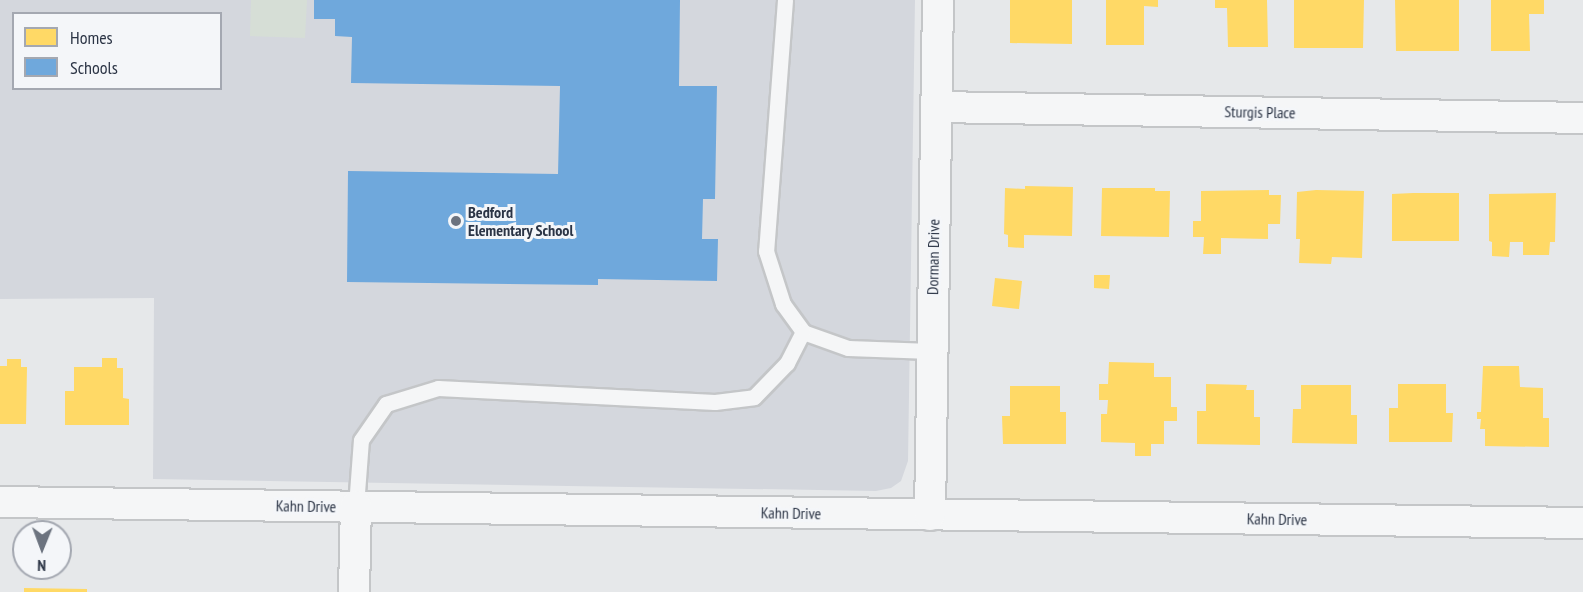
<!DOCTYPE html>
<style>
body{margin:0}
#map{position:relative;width:1583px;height:592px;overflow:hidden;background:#e6e8ea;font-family:"PT Sans Narrow",sans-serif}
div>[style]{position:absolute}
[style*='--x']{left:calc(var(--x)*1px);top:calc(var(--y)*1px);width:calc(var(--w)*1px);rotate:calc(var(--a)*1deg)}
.built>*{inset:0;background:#d4d7dd}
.green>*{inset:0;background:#d6ded6}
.homes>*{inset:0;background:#ffd966}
.schools>*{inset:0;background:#6fa8dc}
.roads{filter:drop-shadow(2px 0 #c4c6c8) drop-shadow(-2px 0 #c4c6c8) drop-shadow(0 2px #c4c6c8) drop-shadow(0 -2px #c4c6c8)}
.lane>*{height:15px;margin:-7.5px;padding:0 7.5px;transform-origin:7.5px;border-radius:7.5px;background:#f5f6f7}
.street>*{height:30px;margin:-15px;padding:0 15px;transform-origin:15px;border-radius:15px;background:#f5f6f7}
.dots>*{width:16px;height:16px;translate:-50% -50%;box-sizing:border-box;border:3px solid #f4f6f9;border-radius:50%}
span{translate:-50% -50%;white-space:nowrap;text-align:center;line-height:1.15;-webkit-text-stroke:6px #f4f6f9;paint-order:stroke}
.street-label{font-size:16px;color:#2b3445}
.poi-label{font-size:16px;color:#2b3445;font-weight:700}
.left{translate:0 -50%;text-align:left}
.legend{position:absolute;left:12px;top:12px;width:210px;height:78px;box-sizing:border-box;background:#f4f6f9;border:2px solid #a4a8b1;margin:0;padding:8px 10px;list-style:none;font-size:18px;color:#2b3445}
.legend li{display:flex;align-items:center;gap:12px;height:30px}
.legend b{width:30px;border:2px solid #a4a8b1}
.north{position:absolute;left:12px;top:520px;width:60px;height:60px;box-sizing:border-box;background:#f4f6f9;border:2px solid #a4a8b1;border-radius:50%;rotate:181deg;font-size:16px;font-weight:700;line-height:24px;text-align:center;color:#2b3445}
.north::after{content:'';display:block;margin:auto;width:21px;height:27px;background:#6c737f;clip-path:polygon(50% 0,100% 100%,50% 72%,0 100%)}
</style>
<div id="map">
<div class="built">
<div style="clip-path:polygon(evenodd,0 0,915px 0,908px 461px,901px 481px,891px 488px,876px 491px,153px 479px,154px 298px,0 299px,0 0,14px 14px,220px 14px,220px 88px,14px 88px,14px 14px)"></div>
</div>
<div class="green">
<div style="clip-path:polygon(251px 0,307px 0,305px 38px,250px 36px)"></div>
</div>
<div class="homes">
<div style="clip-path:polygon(1010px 0,1072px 0,1072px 44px,1010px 43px)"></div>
<div style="clip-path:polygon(1106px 0,1158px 0,1158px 7px,1144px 6px,1144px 45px,1106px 45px)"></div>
<div style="clip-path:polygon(1215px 0,1267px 0,1268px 47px,1228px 47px,1227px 8px,1215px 8px)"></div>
<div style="clip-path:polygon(1294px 0,1364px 0,1363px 48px,1294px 48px)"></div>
<div style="clip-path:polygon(1395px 0,1459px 0,1459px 51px,1396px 51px)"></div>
<div style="clip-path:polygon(1491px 0,1544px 0,1544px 14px,1529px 14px,1530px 51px,1491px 51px)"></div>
<div style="clip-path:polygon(1025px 186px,1073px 187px,1072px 236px,1024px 235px,1024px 248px,1008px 247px,1008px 235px,1004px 234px,1005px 188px,1025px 189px)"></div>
<div style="clip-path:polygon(1102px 188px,1155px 188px,1155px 191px,1170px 191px,1169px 237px,1101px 236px)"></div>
<div style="clip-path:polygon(1269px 190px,1269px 195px,1281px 195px,1280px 224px,1268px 224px,1268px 239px,1221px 238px,1221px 254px,1203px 254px,1204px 237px,1193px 237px,1193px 221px,1201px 221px,1201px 191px)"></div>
<div style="clip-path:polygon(1316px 190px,1364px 191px,1362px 258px,1332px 257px,1331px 264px,1299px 263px,1300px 239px,1296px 239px,1297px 192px)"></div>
<div style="clip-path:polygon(1413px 193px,1459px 193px,1459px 241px,1392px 241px,1392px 194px)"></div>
<div style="clip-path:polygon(1556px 193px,1555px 242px,1550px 242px,1549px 255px,1523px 255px,1523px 242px,1510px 242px,1509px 257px,1492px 256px,1492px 242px,1489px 241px,1489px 194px)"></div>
<div style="clip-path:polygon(1094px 275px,1110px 275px,1109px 289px,1094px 288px)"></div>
<div style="clip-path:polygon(995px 278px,1022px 281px,1019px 309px,992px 306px)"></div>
<div style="clip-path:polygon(102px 358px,117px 358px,117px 368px,123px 368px,123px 398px,129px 399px,129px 425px,65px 425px,65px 391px,74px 391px,74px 367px,102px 367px)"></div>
<div style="clip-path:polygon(7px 359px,21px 359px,21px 367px,27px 367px,26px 424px,0 424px,0 366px,7px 366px)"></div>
<div style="clip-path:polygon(1109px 362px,1154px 363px,1154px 377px,1171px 377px,1171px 407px,1177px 407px,1177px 421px,1164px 421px,1164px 444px,1151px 444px,1151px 456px,1135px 456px,1135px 443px,1101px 442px,1101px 414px,1107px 414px,1108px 400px,1099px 400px,1099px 384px,1108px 384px)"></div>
<div style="clip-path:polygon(1483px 366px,1519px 366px,1520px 387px,1543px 388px,1543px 418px,1549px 418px,1549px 447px,1485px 446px,1485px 429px,1480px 429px,1481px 419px,1477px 419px,1477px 412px,1481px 412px)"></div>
<div style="clip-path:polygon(1206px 384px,1247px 385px,1246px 390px,1254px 390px,1254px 417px,1260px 417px,1260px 445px,1197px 444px,1197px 411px,1206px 411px)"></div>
<div style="clip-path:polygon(1398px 384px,1446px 384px,1446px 413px,1453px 413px,1452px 442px,1389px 442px,1389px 408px,1398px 408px)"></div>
<div style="clip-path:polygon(1301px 385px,1351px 385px,1351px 415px,1357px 415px,1357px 444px,1292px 443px,1293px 409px,1301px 409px)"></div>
<div style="clip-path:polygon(1010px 386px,1060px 386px,1060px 412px,1066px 412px,1066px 444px,1003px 444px,1002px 416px,1010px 416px)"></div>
<div style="clip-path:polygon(24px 588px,87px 589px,87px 592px,24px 592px)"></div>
</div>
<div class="schools">
<div style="clip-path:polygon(314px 0,680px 0,679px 86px,717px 86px,715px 199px,703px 199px,702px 239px,718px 239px,717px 281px,598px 279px,598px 285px,347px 282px,348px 171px,558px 174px,560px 86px,351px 83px,352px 37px,335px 36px,335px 19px,314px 19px)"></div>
</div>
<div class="roads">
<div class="lane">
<div style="--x:785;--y:0;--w:252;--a:94.3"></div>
<div style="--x:766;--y:251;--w:56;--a:72.2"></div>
<div style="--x:783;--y:304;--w:34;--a:54"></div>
<div style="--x:803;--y:332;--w:48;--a:19.6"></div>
<div style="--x:848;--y:348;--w:83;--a:2.1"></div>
<div style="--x:356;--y:506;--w:66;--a:-85.7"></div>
<div style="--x:361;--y:440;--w:44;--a:-55.2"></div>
<div style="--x:386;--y:404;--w:54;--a:-17.1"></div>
<div style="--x:438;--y:388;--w:277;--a:2.9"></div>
<div style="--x:715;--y:402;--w:39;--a:-7"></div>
<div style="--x:754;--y:397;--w:47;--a:-45.9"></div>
<div style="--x:787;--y:363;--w:35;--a:-63"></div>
</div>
<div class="street">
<div style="--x:936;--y:107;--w:647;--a:0.97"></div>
<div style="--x:0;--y:502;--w:1583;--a:0.76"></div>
<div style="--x:930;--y:515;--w:515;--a:-89.11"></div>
<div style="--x:354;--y:592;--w:86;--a:-88.7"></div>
</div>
</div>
<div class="dots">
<div style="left:456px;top:221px;background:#6c737f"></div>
</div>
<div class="street-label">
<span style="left:1260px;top:112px;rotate:1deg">Sturgis Place</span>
<span style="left:933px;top:257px;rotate:-89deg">Dorman Drive</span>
<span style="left:306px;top:506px;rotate:1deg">Kahn Drive</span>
<span style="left:791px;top:513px;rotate:1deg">Kahn Drive</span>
<span style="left:1277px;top:519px;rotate:1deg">Kahn Drive</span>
</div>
<div class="poi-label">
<span class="left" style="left:468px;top:221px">Bedford<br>Elementary School</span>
</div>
<ul class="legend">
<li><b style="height:16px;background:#ffd966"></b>Homes</li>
<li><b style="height:16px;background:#6fa8dc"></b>Schools</li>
</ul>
<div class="north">N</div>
</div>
